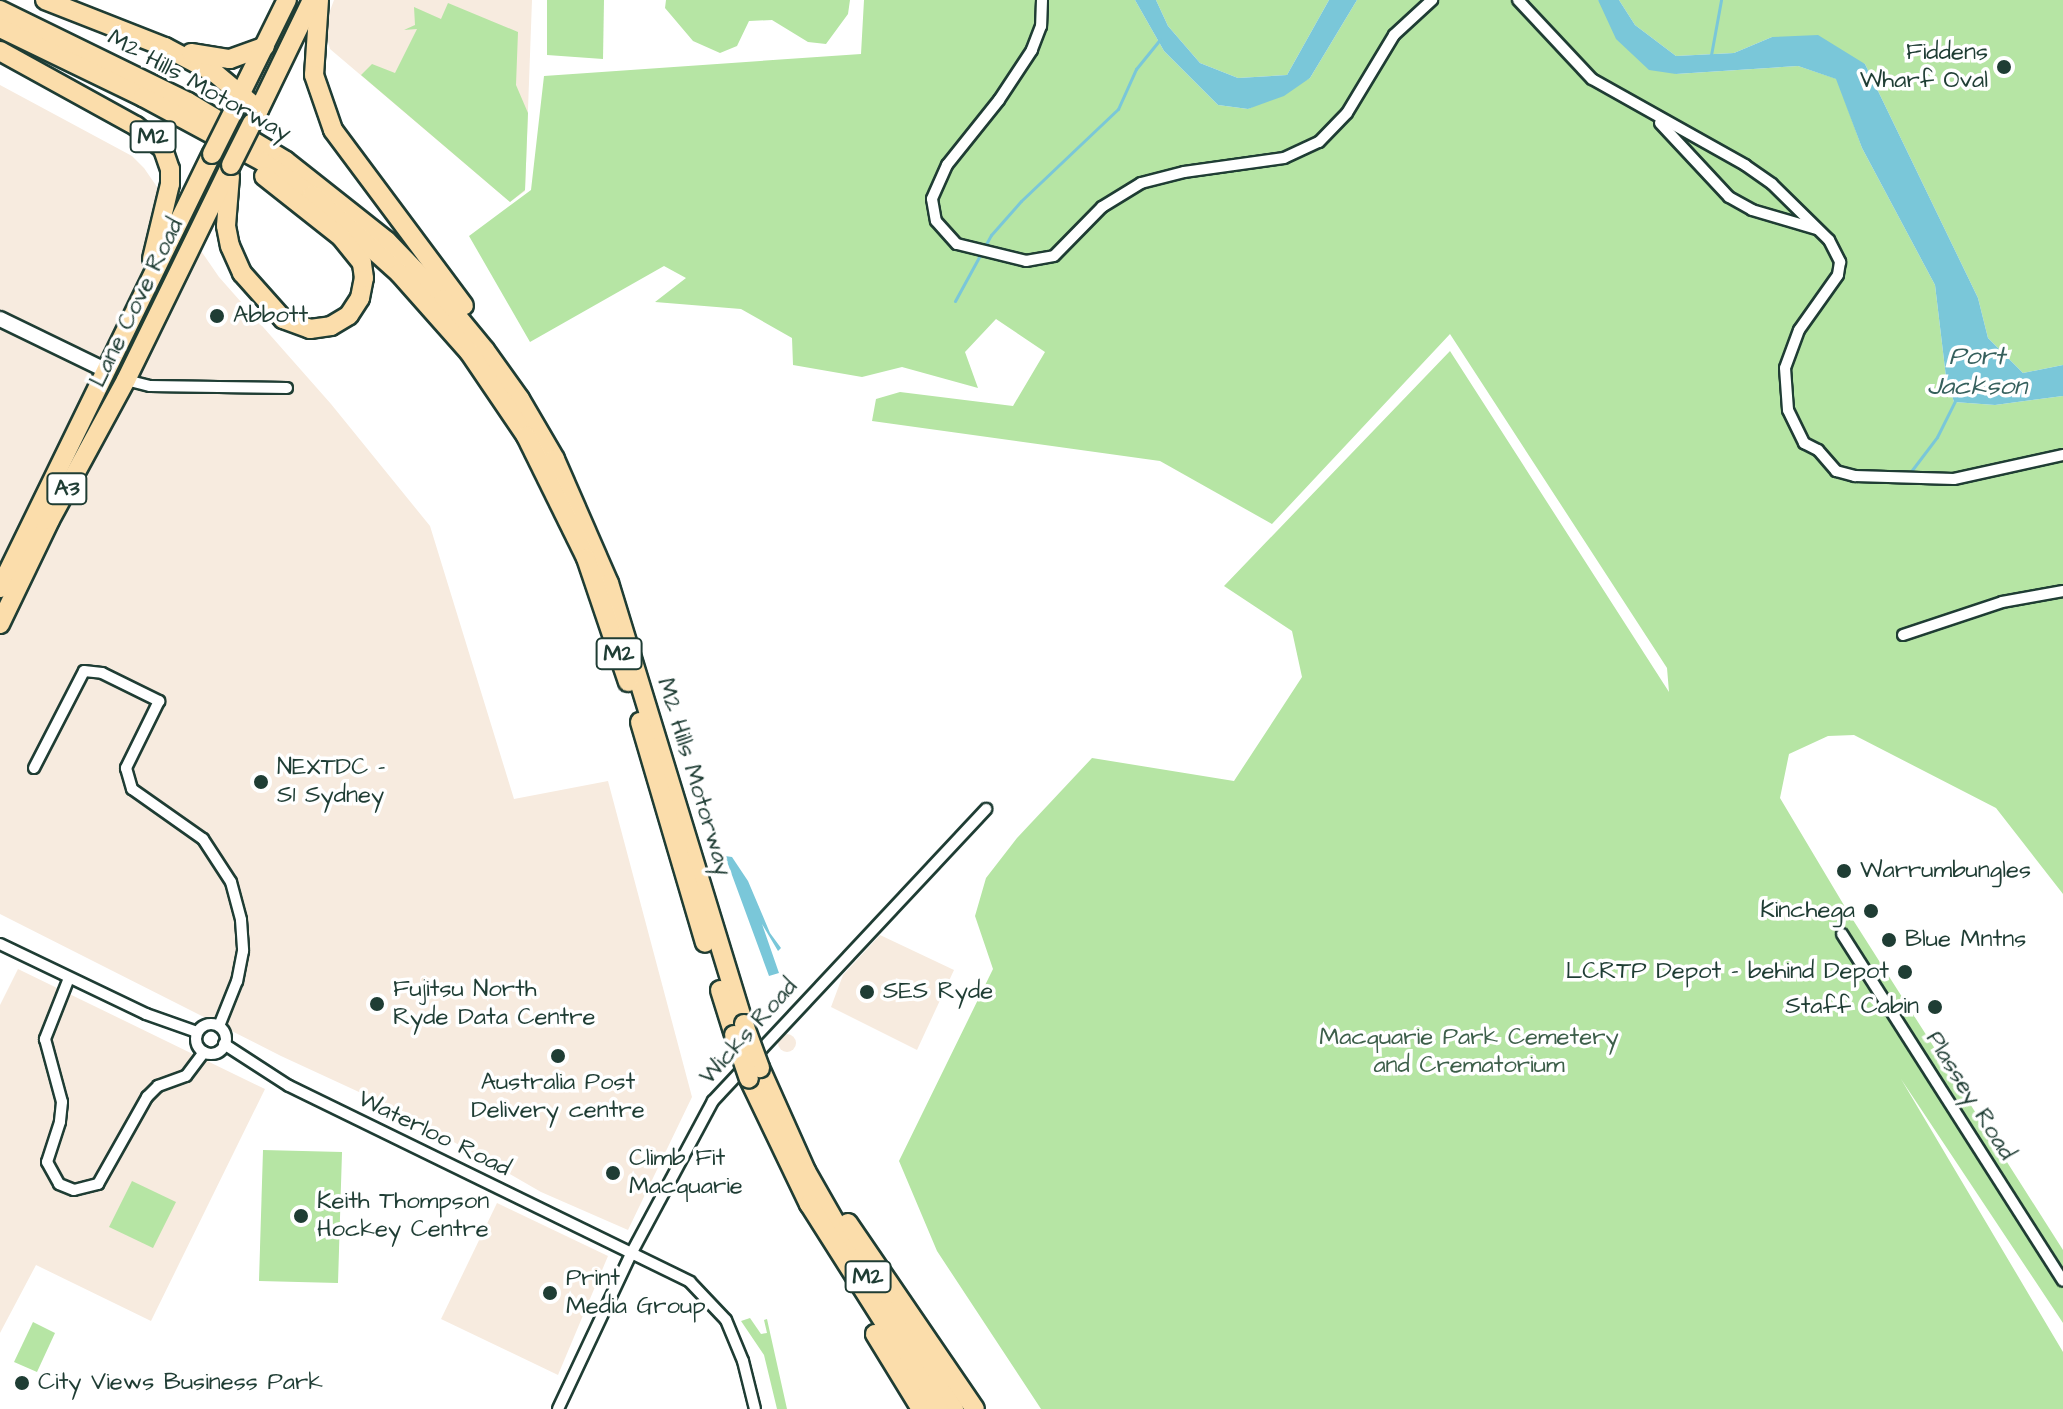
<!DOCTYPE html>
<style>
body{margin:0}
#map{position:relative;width:2063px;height:1409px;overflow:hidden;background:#fff;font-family:"Architects Daughter",sans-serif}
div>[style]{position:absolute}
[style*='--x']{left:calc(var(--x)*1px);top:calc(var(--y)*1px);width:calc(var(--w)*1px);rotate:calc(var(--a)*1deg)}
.built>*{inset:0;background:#f7ebdf}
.round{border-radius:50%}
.green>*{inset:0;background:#b6e5a4}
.water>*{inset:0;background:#7ac7d9}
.stream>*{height:3px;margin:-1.5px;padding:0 1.5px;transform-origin:1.5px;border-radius:1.5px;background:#7ac7d9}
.roads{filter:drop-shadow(2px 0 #1f3d34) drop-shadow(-2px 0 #1f3d34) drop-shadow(0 2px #1f3d34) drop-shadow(0 -2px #1f3d34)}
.street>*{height:10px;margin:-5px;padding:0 5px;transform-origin:5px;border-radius:5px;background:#fff}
.street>.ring{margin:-5px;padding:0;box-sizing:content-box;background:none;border:10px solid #fff;border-radius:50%}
.secondary>*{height:14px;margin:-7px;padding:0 7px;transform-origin:7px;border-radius:7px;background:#fff}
.highway>*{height:18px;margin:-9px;padding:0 9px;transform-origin:9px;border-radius:9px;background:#fbddab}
.bridges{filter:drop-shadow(2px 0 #1f3d34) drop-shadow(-2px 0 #1f3d34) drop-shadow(0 2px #1f3d34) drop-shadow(0 -2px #1f3d34)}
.highway-bridge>*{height:18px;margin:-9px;padding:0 9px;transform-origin:9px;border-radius:9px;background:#fbddab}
.dots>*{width:22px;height:22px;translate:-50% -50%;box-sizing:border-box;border:4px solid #fff;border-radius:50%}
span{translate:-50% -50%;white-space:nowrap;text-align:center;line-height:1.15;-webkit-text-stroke:7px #fff;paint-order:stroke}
.shield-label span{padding:2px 6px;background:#fff;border:2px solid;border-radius:6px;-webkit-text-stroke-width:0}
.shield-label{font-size:22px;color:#1f3d34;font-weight:700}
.poi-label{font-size:24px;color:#1f3d34}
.right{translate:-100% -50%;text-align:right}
.left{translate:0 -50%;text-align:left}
.street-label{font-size:24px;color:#1f3d34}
.park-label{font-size:24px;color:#3d5f4a}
.water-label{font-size:26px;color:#36605d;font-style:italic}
</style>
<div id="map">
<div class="built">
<div style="clip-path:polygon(334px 0,532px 0,525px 191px,510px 202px,330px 49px,324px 27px)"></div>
<div style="clip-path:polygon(0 85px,132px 156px,144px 168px,219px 277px,331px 404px,430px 526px,514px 799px,608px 781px,692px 1097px,628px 1230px,541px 1192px,398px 1110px,281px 1056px,0 914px)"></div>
<div style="clip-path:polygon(880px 935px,954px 970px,917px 1050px,831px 1007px,843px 975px)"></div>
<div style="clip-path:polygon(18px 969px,265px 1089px,151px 1321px,36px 1265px,0 1333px,0 1005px)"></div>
<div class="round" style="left:778px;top:1034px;width:18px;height:18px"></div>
<div style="clip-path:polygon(497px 1203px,608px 1256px,558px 1375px,441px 1319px)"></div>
</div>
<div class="green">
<div style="clip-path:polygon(547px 0,604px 0,603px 59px,547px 55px)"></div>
<div style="clip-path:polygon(666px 0,850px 0,848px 14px,826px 44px,808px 42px,772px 20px,749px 21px,737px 46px,720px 53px,693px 41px,665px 8px)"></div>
<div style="clip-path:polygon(864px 0,1135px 0,1164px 51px,1218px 105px,1248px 109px,1310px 78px,1357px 0,1598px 0,1676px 74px,1798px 66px,1837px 79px,1862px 148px,1935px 285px,1946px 377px,1954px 402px,1995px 405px,2063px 396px,2063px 894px,1996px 808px,1854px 735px,1828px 736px,1789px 754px,1780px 798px,1848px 912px,2063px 1250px,2063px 1323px,1901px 1079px,2063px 1352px,2063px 1409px,1041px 1409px,937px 1251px,899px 1161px,993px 969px,975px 916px,986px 878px,1017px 838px,1092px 758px,1234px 781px,1302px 677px,1292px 631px,1224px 586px,1450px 351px,1669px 692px,1667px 668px,1450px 334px,1272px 524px,1160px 461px,872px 421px,876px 399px,900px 392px,1013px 406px,1045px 352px,996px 319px,965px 352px,978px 388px,902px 367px,862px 377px,793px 365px,792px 338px,741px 309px,655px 302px,686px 278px,664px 266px,530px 342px,469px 236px,531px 190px,544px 76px,861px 54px)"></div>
<div style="clip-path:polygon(1156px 0,1329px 0,1287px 75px,1238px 78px,1200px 63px,1168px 26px)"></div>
<div style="clip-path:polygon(1619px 0,2063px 0,2063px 365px,2023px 373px,1988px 338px,1978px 298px,1865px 64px,1772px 37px,1734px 53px,1676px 56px,1635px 25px)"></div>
<div style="clip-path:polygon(448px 3px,518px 32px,516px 85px,528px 113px,525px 190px,510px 202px,361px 75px,372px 64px,395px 73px,417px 29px,404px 30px,415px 25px,414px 7px,441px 19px)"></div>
<div style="clip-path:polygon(263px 1150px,342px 1152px,338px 1283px,259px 1281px)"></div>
<div style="clip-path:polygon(132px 1181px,176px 1202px,153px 1248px,109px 1227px)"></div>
<div style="clip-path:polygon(750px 1318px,761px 1334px,767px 1333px,764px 1320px,767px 1319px,787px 1409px,777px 1409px,764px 1355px,741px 1321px)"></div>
<div style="clip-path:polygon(33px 1322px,55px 1333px,37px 1372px,14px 1362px)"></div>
</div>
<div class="water">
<div style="clip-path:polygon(1135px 0,1156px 0,1168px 26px,1200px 63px,1238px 78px,1287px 75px,1329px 0,1357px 0,1310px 78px,1284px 96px,1248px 109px,1218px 105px,1164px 51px)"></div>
<div style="clip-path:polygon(1598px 0,1619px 0,1635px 25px,1676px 56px,1734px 53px,1772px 37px,1818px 35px,1865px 64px,1978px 298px,1988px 338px,2023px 373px,2063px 365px,2063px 396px,1995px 405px,1954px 402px,1946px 377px,1935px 285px,1862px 148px,1836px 79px,1798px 66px,1676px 74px,1649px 70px,1616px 39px)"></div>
<div style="clip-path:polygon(725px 856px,732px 857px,748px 881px,770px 933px,781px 948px,778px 951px,762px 924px,779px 973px,769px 976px)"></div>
</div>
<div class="stream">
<div style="--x:1711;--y:55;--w:56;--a:-79.7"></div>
<div style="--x:955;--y:301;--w:75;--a:-61.4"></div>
<div style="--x:991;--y:235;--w:45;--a:-48.6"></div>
<div style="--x:1021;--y:201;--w:134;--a:-43.5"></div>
<div style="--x:1118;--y:109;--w:44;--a:-65.8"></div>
<div style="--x:1136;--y:69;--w:38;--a:-51"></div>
<div style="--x:1909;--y:474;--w:46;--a:-52.9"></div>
<div style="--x:1937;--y:437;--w:42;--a:-63.4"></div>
</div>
<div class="roads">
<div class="street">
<div style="--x:1042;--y:0;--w:26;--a:92"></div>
<div style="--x:1041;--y:26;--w:26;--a:111"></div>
<div style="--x:1032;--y:50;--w:60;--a:123.4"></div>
<div style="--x:999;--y:100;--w:83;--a:128.7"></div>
<div style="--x:947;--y:165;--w:37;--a:114"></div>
<div style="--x:932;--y:199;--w:22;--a:80"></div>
<div style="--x:936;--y:221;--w:31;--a:48"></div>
<div style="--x:957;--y:244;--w:71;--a:13.8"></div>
<div style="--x:1026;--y:261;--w:28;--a:-10"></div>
<div style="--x:1054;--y:256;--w:69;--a:-45.6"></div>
<div style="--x:1102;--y:207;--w:46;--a:-31.6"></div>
<div style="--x:1141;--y:183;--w:44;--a:-14.3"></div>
<div style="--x:1184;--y:172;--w:101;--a:-8"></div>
<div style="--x:1284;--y:158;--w:38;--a:-25"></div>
<div style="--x:1319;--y:142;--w:40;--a:-46"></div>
<div style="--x:1347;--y:113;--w:91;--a:-58.9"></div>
<div style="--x:1394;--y:35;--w:52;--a:-42.6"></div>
<div style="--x:1518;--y:0;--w:108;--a:46.9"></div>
<div style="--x:1592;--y:79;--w:176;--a:29.3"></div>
<div style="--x:1745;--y:165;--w:33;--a:35"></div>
<div style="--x:1772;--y:184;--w:80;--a:44.5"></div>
<div style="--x:1829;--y:240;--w:25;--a:63"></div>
<div style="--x:1840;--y:262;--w:13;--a:99"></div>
<div style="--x:1838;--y:275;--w:67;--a:125.3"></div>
<div style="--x:1799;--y:330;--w:40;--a:110.2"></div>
<div style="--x:1785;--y:368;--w:42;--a:85.9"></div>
<div style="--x:1788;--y:410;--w:37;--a:64"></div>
<div style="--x:1804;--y:443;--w:16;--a:27"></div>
<div style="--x:1818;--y:450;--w:28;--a:49"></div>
<div style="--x:1836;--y:471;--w:20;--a:15"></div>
<div style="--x:1855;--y:476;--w:99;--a:1.7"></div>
<div style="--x:1954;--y:479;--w:112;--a:-12.4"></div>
<div style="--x:1660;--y:123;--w:101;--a:47"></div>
<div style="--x:1729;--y:197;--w:26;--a:29"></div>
<div style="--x:1752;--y:210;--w:68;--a:16.3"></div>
<div style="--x:126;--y:380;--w:25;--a:14"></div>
<div style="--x:150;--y:386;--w:137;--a:0.8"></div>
<div style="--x:1903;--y:635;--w:104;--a:-18.4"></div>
<div style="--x:2002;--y:602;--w:62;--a:-10.2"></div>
<div style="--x:34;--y:768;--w:109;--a:-62.7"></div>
<div style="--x:84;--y:671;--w:18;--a:6"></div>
<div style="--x:102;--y:673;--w:64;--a:26.2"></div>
<div style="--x:159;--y:701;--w:75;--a:116.2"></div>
<div style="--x:126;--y:768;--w:22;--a:74"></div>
<div style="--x:132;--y:789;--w:87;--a:35.2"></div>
<div style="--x:203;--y:839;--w:51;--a:56.9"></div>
<div style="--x:231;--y:882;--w:39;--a:75"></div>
<div style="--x:241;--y:920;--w:31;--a:86"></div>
<div style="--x:243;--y:951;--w:31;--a:101"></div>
<div style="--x:237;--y:981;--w:48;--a:111.8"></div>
<div style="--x:1842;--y:934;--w:411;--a:57.5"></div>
<div style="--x:0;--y:944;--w:162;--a:25.6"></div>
<div style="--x:146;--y:1014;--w:54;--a:19.4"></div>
<div style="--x:69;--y:978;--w:66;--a:111.5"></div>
<div style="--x:45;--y:1039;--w:65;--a:74.9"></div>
<div style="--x:62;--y:1102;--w:20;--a:96"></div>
<div style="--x:60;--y:1122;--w:42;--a:108"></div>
<div style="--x:47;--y:1162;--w:25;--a:61"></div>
<div style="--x:59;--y:1184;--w:16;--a:22"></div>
<div style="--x:74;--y:1190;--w:25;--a:-14"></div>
<div style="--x:98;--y:1184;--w:100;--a:-60.6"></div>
<div style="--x:147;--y:1097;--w:16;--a:-45"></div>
<div style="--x:158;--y:1086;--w:30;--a:-20"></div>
<div style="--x:186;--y:1076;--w:30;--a:-53"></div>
<div class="ring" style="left:196px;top:1024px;width:20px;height:20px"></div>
<div style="--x:224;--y:1044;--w:77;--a:32.9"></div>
<div style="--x:289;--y:1086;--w:446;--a:26"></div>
<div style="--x:690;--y:1282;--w:52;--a:46.5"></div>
<div style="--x:726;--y:1320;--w:44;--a:67.5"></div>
<div style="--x:743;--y:1361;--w:49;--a:76"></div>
<div style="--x:558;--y:1409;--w:174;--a:-64.8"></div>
<div style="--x:632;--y:1252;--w:171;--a:-61.8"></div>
<div style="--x:713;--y:1101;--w:400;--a:-46.9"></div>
</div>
<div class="secondary">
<div style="--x:0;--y:319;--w:119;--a:25.9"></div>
</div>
<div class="highway">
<div style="--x:45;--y:0;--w:129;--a:21.4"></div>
<div style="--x:165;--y:47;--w:58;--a:27.9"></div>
<div style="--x:216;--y:74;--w:56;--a:39.9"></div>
<div style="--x:319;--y:0;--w:75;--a:93.8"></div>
<div style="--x:314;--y:75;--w:58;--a:70.9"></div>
<div style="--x:333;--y:130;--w:219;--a:53.3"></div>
<div style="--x:0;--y:10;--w:209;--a:26.1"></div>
<div style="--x:188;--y:102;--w:114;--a:31"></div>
<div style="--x:286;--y:161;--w:129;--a:38.4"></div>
<div style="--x:387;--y:241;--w:81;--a:46"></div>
<div style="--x:443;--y:299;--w:66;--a:50.5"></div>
<div style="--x:485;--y:350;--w:60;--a:54.5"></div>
<div style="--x:520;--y:399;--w:69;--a:59.7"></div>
<div style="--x:555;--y:459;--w:135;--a:66.5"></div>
<div style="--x:609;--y:583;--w:461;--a:73"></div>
<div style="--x:0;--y:28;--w:159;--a:25.8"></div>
<div style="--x:143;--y:97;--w:136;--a:28.4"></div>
<div style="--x:263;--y:162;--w:59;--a:34"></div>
<div style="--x:312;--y:195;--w:117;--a:41.9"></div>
<div style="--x:399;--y:273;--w:106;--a:48.5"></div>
<div style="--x:469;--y:352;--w:102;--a:55.8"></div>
<div style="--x:526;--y:436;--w:136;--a:63.8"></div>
<div style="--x:586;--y:558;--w:131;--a:71.3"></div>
<div style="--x:0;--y:51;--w:155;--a:28.9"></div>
<div style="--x:136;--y:126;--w:35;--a:40"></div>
<div style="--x:163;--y:149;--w:21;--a:71"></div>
<div style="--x:170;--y:169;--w:15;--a:90"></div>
<div style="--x:170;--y:184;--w:77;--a:103.5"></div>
<div style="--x:191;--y:53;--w:39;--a:9"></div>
<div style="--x:230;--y:59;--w:37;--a:-20"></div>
<div style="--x:235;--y:105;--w:117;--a:-63.7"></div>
<div style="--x:254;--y:120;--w:133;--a:-64.2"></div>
<div style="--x:230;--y:176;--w:50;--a:94.6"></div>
<div style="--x:226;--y:226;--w:20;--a:79"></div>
<div style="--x:230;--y:246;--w:30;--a:66"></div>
<div style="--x:242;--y:273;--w:62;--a:48.3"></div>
<div style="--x:283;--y:319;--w:29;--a:20"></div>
<div style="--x:310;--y:329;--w:21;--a:-8"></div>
<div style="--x:331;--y:326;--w:21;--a:-31"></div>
<div style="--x:349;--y:315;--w:20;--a:-57"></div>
<div style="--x:360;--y:298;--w:20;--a:-79"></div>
<div style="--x:364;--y:278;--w:15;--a:-98"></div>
<div style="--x:362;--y:263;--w:33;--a:-129"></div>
<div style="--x:341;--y:237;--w:98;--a:-141.6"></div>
<div style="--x:0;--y:588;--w:483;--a:-64"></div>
<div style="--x:0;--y:624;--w:115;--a:-64.3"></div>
<div style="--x:50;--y:520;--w:159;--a:-61.5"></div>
<div style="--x:126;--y:380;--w:239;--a:-64"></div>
<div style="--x:640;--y:722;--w:230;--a:73.6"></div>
<div style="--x:720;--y:990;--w:47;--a:72.7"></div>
<div style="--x:760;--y:1068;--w:113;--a:65.9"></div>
<div style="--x:806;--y:1171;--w:105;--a:60.3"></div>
<div style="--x:858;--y:1262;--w:176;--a:56.9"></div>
<div style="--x:749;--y:1079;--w:139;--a:64.4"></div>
<div style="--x:809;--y:1204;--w:243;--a:57.6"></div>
<div style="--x:848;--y:1223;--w:225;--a:55.7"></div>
<div style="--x:875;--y:1334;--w:88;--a:58.5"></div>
</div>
</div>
<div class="bridges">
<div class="highway-bridge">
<div style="--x:212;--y:154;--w:47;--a:-63.4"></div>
<div style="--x:231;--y:165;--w:47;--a:-63.4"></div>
<div style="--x:744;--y:1024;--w:47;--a:70"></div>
<div style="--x:734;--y:1035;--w:46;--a:71.2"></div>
</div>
</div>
<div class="dots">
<div style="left:2004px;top:67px;background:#1f3d34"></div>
<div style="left:217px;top:316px;background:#1f3d34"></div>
<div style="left:261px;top:782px;background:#1f3d34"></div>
<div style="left:1844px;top:871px;background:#1f3d34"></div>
<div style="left:1871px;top:911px;background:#1f3d34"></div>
<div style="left:1889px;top:940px;background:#1f3d34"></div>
<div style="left:1905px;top:972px;background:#1f3d34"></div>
<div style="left:867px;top:992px;background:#1f3d34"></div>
<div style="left:377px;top:1004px;background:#1f3d34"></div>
<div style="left:1935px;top:1007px;background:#1f3d34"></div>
<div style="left:558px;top:1056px;background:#1f3d34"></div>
<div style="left:613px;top:1173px;background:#1f3d34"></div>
<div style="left:301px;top:1216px;background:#1f3d34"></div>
<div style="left:550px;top:1293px;background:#1f3d34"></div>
<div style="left:22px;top:1383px;background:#1f3d34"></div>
</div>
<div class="shield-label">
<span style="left:153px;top:137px">M2</span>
<span style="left:67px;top:489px">A3</span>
<span style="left:619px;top:654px">M2</span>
<span style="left:868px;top:1277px">M2</span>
</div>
<div class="poi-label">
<span class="right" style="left:1988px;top:67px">Fiddens<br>Wharf Oval</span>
<span class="left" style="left:233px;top:316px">Abbott</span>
<span class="left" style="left:277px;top:782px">NEXTDC -<br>S1 Sydney</span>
<span class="left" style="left:1860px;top:871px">Warrumbungles</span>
<span class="right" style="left:1855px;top:911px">Kinchega</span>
<span class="left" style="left:1905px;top:940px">Blue Mntns</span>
<span class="right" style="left:1889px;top:972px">LCRTP Depot - behind Depot</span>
<span class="left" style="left:393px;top:1004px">Fujitsu North<br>Ryde Data Centre</span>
<span class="left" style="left:883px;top:992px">SES Ryde</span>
<span class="right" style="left:1919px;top:1007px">Staff Cabin</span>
<span style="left:558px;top:1097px">Australia Post<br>Delivery centre</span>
<span class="left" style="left:629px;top:1173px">Climb Fit<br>Macquarie</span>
<span class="left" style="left:317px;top:1216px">Keith Thompson<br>Hockey Centre</span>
<span class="left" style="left:566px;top:1293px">Print<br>Media Group</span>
<span class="left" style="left:38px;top:1383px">City Views Business Park</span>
</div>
<div class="street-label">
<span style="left:199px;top:86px;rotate:29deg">M2 Hills Motorway</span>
<span style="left:137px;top:303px;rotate:-64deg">Lane Cove Road</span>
<span style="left:694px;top:777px;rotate:73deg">M2 Hills Motorway</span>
<span style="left:749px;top:1032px;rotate:-48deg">Wicks Road</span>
<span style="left:1970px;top:1096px;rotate:58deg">Plassey Road</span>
<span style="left:434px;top:1134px;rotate:26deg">Waterloo Road</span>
</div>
<div class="park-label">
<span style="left:1469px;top:1052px">Macquarie Park Cemetery<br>and Crematorium</span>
</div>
<div class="water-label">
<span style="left:1977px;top:372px">Port<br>Jackson</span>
</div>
</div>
